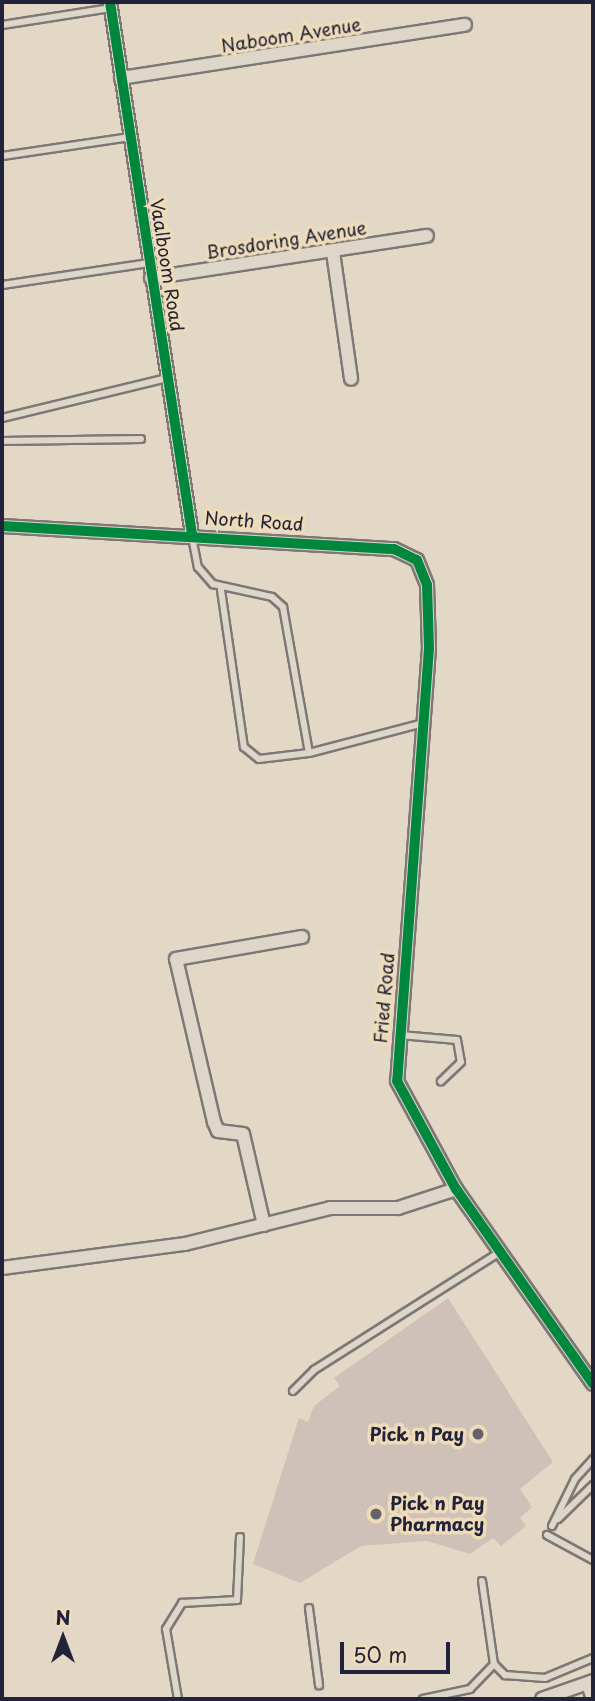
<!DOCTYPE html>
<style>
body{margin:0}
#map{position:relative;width:595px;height:1701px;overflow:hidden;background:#e2d8c5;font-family:"Playpen Sans",sans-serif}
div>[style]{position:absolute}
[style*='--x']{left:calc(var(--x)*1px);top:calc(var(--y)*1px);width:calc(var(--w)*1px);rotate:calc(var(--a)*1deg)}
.building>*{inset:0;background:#d0c1b8}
.roads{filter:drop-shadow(2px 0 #7d7875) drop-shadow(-2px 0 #7d7875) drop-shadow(0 2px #7d7875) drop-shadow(0 -2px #7d7875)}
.service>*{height:6px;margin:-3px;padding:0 3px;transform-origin:3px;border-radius:3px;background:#ded6c9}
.minor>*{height:12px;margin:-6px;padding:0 6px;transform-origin:6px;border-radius:6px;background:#ded6c9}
.cycleway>*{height:10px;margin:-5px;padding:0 5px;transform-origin:5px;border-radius:5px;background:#00873e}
.dots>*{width:19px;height:19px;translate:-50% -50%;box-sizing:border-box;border:4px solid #eedbb9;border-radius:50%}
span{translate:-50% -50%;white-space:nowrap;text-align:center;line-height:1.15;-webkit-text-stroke:7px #eedbb9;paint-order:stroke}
.street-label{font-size:18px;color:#22223b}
.poi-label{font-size:18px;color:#22223b;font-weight:700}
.right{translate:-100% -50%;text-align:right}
.left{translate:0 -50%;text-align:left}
.frame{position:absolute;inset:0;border:4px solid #22223b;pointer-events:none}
.north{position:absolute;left:28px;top:1603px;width:70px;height:70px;-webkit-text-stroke:5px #eedbb9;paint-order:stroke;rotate:0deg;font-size:19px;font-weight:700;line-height:28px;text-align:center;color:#22223b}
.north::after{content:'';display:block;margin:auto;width:24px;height:32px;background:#22223b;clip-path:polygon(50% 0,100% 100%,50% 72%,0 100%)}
.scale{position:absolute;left:340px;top:1642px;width:110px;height:32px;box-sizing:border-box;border:4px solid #22223b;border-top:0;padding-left:9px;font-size:21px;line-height:24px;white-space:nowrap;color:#22223b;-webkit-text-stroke:5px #eedbb9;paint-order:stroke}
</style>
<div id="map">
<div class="building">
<div style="clip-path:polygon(448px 1298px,553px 1462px,520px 1489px,532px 1507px,520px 1518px,526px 1526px,501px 1546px,493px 1538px,470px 1554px,427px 1541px,361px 1546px,300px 1583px,253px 1564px,299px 1418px,308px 1422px,314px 1406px,340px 1386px,334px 1378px)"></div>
</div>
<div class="roads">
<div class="service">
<div style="--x:2;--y:25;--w:110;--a:-8.9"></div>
<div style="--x:2;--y:156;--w:130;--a:-8.4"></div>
<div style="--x:2;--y:285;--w:149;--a:-8.5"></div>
<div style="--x:2;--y:418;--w:170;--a:-13.6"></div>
<div style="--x:2;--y:441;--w:139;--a:-0.8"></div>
<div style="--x:192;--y:537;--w:31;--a:79"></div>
<div style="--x:198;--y:567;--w:23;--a:49"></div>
<div style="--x:213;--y:584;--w:60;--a:12.4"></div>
<div style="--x:272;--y:597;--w:15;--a:42"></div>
<div style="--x:283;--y:607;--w:148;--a:79.9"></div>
<div style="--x:309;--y:753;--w:118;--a:-14.7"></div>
<div style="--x:221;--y:590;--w:159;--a:81.7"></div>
<div style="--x:244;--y:747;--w:19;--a:39"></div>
<div style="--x:259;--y:759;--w:50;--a:-6.8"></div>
<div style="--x:400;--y:1035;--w:57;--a:5"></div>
<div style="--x:457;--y:1040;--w:22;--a:80"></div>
<div style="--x:461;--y:1062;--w:28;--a:136"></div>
<div style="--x:293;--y:1391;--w:30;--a:-45"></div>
<div style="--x:314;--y:1370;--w:220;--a:-32.4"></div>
<div style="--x:558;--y:1519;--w:49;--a:-44.2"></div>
<div style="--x:552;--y:1526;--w:52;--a:-63.9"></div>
<div style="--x:575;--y:1479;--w:27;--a:-48"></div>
<div style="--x:547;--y:1535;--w:52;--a:28.5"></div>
<div style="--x:482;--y:1581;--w:84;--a:81.8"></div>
<div style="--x:494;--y:1664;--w:16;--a:45"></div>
<div style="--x:505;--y:1675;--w:40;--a:4.3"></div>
<div style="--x:545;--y:1678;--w:52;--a:-22.6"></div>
<div style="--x:309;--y:1608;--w:78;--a:82.6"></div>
<div style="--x:178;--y:1699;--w:71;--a:-99.7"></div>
<div style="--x:166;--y:1629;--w:31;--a:-58"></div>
<div style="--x:182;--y:1603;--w:55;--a:-3.1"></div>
<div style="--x:237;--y:1600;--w:63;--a:-87.3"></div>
<div style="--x:423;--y:1699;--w:48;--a:-12"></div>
<div style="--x:470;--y:1689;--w:35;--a:-46"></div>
</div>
<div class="minor">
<div style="--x:110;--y:2;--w:538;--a:81.24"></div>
<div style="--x:121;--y:78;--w:348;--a:-8.8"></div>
<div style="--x:333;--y:252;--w:128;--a:81.9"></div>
<div style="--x:151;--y:278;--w:279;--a:-8.7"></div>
<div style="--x:2;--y:526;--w:393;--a:3.4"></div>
<div style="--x:394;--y:549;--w:25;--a:26"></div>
<div style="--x:417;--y:560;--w:27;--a:68"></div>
<div style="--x:427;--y:585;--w:63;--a:88.2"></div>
<div style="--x:429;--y:648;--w:434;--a:94.2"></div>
<div style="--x:397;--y:1081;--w:123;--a:61.4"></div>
<div style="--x:456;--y:1189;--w:238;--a:54.9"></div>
<div style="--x:264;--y:1225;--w:93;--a:-103"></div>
<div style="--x:243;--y:1134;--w:25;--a:-173"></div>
<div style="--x:218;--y:1131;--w:10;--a:-114"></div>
<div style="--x:214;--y:1122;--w:167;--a:-103.1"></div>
<div style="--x:176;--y:959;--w:128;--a:-9.9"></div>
<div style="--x:2;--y:1268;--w:185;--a:-7.5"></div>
<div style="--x:185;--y:1244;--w:149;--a:-13.9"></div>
<div style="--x:330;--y:1208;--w:68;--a:0"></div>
<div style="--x:398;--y:1208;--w:61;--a:-18.1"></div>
<div style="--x:588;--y:1684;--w:16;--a:72"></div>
<div style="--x:542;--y:1699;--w:54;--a:-19.4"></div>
</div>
</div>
<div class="cycleway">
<div style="--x:110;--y:2;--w:538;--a:81.24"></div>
<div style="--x:2;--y:526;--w:393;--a:3.4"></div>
<div style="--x:394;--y:549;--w:25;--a:26"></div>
<div style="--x:417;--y:560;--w:27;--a:68"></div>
<div style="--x:427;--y:585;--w:63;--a:88.2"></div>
<div style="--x:429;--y:648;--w:434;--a:94.2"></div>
<div style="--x:397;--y:1081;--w:123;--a:61.4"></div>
<div style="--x:456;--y:1189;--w:238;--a:54.9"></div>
</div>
<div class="dots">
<div style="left:478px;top:1434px;background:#65626b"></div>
<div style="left:376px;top:1514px;background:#65626b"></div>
</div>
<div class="street-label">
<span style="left:291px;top:35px;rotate:-9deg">Naboom Avenue</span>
<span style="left:286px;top:240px;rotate:-9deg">Brosdoring Avenue</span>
<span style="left:167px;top:265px;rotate:81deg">Vaalboom Road</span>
<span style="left:254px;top:521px;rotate:4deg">North Road</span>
<span style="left:384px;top:998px;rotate:-85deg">Fried Road</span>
</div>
<div class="poi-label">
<span class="right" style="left:464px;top:1434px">Pick n Pay</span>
<span class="left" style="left:390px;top:1514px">Pick n Pay<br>Pharmacy</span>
</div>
<div class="frame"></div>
<div class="north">N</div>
<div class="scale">50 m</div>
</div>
